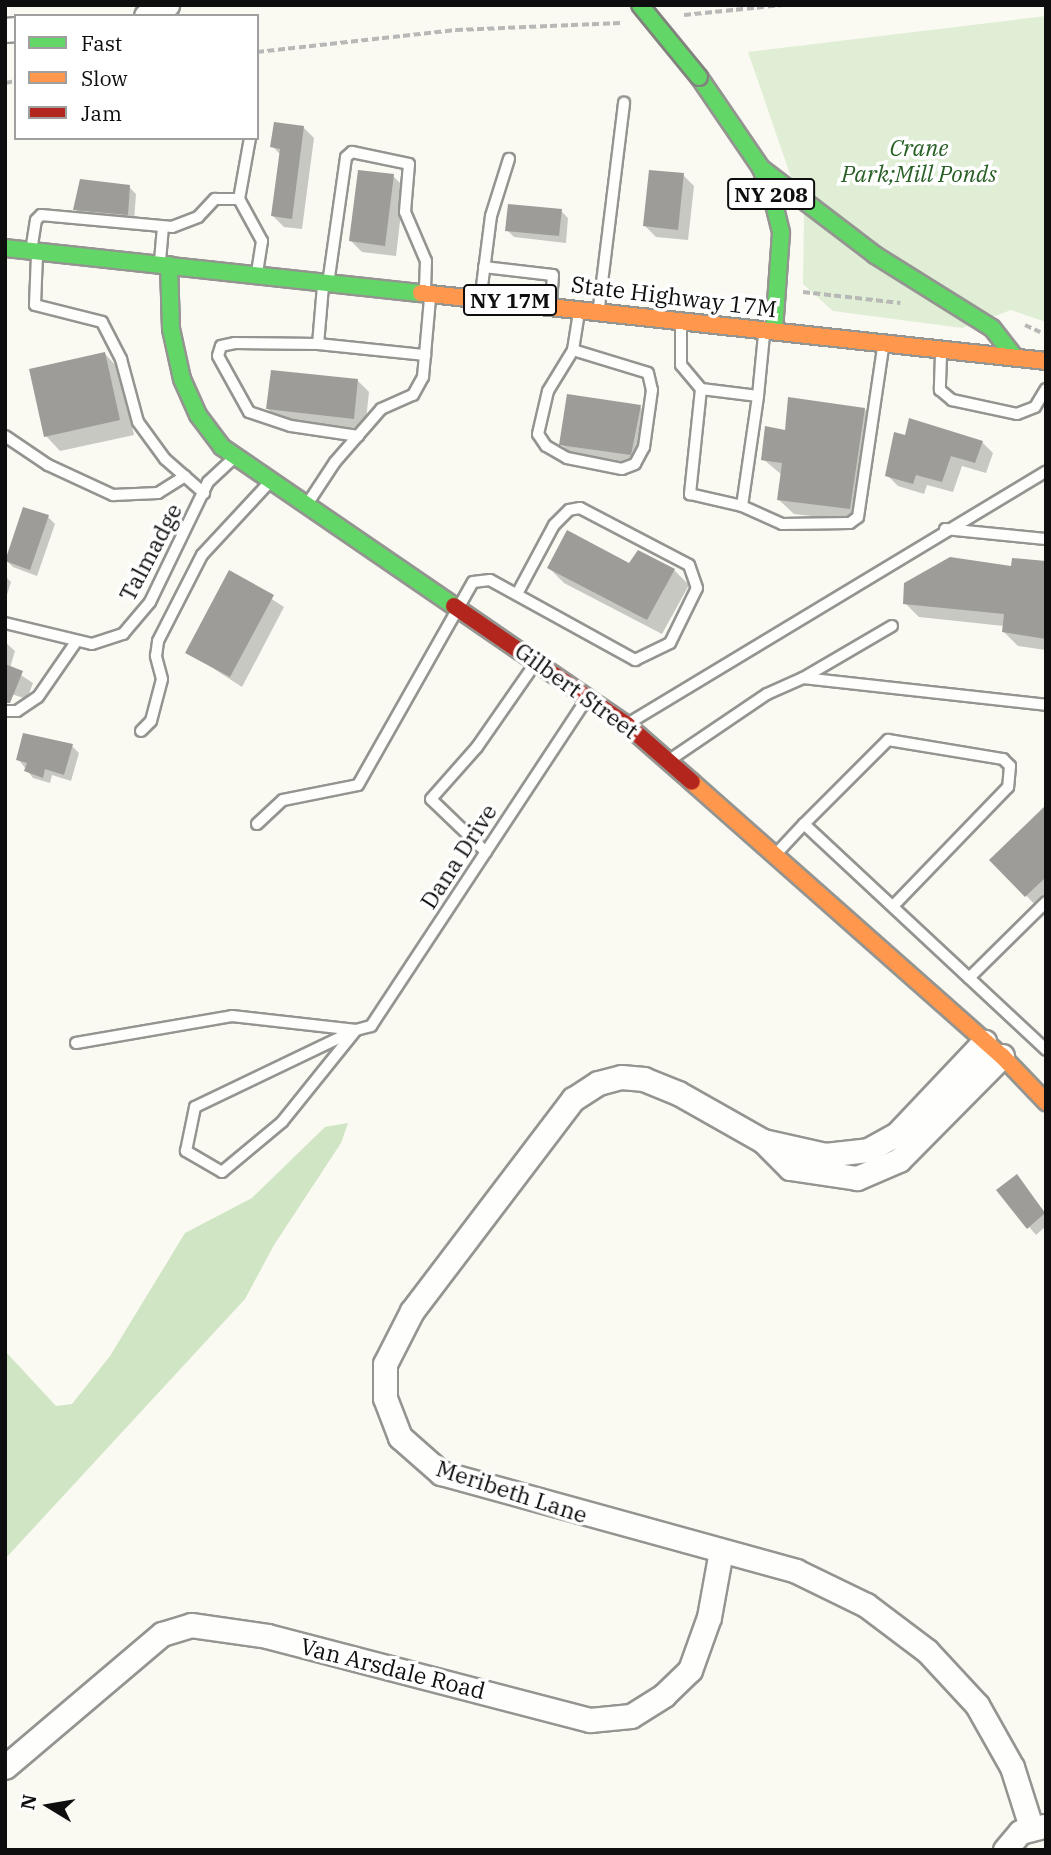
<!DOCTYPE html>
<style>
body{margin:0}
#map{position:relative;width:1051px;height:1855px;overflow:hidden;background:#fafaf3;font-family:"IBM Plex Serif",serif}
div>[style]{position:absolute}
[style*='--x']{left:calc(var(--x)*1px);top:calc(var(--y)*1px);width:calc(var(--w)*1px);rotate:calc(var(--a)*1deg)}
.green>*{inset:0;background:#e0eed5}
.forest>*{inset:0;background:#d0e5c4}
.shadow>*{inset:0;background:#0003}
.building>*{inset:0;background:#9e9c98}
.path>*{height:3.5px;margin-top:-1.75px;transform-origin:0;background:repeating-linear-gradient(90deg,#b8b8b7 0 7px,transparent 0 10.5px)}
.roads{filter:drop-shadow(2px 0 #949491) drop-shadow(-2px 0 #949491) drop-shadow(0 2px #949491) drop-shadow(0 -2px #949491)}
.lane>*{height:10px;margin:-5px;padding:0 5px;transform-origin:5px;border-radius:5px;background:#fefefd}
.street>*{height:23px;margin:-11.5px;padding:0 11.5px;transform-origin:11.5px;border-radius:11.5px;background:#fefefd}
.fast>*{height:16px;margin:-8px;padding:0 8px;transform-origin:8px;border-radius:8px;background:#63d668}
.slow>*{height:16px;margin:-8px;padding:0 8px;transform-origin:8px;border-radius:8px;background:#ff974d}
.jam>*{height:16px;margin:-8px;padding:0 8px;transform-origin:8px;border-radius:8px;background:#b3261e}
.bridges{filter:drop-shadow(2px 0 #82827e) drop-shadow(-2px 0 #82827e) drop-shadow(0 2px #82827e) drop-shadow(0 -2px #82827e)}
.fast-bridge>*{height:16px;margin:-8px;padding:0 8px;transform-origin:8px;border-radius:8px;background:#63d668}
span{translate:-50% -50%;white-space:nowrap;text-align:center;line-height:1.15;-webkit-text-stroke:7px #fff;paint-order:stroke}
.shield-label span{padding:2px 5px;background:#fff;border:2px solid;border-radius:5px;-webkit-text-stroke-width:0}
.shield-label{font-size:21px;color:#0e0e0e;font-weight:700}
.park-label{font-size:23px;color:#275f24;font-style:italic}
.street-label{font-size:23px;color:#0e0e0e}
.frame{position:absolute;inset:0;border:7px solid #0e0e0e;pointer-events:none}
.legend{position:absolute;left:14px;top:14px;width:245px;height:126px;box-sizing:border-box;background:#fff;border:2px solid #9f9f9f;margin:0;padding:9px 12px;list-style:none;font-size:21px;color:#0e0e0e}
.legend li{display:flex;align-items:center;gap:14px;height:35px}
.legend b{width:35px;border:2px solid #9f9f9f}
.north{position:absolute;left:14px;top:1771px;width:70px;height:70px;-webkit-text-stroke:5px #fff;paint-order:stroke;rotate:281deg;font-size:19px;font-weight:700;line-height:28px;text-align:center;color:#0e0e0e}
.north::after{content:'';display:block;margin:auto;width:24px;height:32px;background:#0e0e0e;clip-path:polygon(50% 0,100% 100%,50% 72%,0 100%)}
</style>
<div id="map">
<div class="green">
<div style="clip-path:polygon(1046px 16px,1046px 322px,1011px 310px,962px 328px,833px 311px,803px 284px,804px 215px,748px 52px)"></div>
</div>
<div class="forest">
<div style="clip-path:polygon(348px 1123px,341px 1143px,274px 1245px,245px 1299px,5px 1559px,5px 1351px,56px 1406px,72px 1404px,110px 1356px,185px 1233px,252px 1198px,325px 1127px)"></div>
</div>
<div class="shadow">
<div style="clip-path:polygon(303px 127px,314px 138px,302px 229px,284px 227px,273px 216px,281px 155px,272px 146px)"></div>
<div style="clip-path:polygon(683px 175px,694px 186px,688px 240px,656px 237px,645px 226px)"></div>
<div style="clip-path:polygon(393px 176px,404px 187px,396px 256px,362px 252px,351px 241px)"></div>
<div style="clip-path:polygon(129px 187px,136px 194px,134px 221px,82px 216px,75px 209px)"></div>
<div style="clip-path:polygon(561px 211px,568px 218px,566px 243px,514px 237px,507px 230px)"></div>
<div style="clip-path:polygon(105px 354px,119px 369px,134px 435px,60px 451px,46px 436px)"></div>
<div style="clip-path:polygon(358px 381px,369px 392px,365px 429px,279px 420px,268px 409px)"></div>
<div style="clip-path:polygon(640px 407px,651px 418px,642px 465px,572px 455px,561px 444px)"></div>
<div style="clip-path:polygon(864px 409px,879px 424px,864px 522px,794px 514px,779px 500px,782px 475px,763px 459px,786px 432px)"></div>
<div style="clip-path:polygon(982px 442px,993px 453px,986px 473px,962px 466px,953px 492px,927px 485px,924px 494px,898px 486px,887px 475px)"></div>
<div style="clip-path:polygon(48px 517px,55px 524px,37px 576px,13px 567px,6px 560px)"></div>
<div style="clip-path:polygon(1046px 563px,1046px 650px,1018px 646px,1004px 632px,1004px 626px,919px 617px,905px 603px,1012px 568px)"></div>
<div style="clip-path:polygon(549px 568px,674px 570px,689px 585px,662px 634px,564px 583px)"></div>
<div style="clip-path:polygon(230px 572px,284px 607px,242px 687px,188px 652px)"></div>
<div style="clip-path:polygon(5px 576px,11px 582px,6px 598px,5px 598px)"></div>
<div style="clip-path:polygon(5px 642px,15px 651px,10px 668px,33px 683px,27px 699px,5px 692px)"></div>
<div style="clip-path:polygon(72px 746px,79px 753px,71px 781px,52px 775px,50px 783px,33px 778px,18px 759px)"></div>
<div style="clip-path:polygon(1046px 808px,1046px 906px,1041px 911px,992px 860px)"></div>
<div style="clip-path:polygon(1017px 1177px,1046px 1214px,1046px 1226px,1036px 1235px,998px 1190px)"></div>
</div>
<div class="building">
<div style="clip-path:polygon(274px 122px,304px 126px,292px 219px,271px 216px,280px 149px,270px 147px)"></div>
<div style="clip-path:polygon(358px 170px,394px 174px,385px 246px,349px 241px)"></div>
<div style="clip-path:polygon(649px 170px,684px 173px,678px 230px,643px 226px)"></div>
<div style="clip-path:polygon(80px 179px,130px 185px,128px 215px,73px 210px)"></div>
<div style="clip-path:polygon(508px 204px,562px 209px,559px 236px,505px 231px)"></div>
<div style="clip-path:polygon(105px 352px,120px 420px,44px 437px,29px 369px)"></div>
<div style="clip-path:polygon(271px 370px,358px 379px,354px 419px,266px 409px)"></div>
<div style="clip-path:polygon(567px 394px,641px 405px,631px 455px,559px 445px)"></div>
<div style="clip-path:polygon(788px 397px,865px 408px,850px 509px,777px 500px,782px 463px,761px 460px,765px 426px,785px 430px)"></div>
<div style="clip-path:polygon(909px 418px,983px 441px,975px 463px,951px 456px,942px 482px,916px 475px,913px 484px,885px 476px,894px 432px,905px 435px)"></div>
<div style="clip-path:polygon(23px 507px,49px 515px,30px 570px,5px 561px)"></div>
<div style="clip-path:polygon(567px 530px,629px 563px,638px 550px,675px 569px,647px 620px,547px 568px)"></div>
<div style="clip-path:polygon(950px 557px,1011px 566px,1012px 558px,1046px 561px,1046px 639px,1002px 632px,1004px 614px,903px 604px,904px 583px)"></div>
<div style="clip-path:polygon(229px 570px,274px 595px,230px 677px,185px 653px)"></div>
<div style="clip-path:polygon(5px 664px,23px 671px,10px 703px,5px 703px)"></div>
<div style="clip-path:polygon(23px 733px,73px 744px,64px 775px,45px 769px,43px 778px,24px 771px,27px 763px,16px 760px)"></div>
<div style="clip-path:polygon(1046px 805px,1046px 877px,1025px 897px,989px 860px)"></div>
<div style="clip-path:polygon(1017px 1174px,1045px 1213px,1027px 1229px,996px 1190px)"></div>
</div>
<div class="path">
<div style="--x:684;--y:15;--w:99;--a:-5.8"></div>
<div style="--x:257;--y:52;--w:200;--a:-6.3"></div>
<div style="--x:456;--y:30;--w:165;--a:-2.4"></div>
<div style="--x:5;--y:83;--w:11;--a:-10"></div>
<div style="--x:803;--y:292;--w:98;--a:6.5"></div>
<div style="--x:1025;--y:325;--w:17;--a:25"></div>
</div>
<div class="roads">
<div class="lane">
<div style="--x:250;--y:138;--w:62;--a:100.2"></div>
<div style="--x:239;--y:199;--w:48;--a:61.3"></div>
<div style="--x:262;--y:241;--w:30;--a:99"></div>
<div style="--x:32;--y:245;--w:25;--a:-81"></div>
<div style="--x:36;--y:220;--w:7;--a:-45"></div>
<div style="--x:41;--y:215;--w:132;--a:5.2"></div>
<div style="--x:172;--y:227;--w:28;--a:-21"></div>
<div style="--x:198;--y:217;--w:25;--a:-47"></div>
<div style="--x:215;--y:199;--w:24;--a:0"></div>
<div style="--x:37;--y:255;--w:50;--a:92.3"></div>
<div style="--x:35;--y:305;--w:69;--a:14.2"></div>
<div style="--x:102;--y:322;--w:42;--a:62.8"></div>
<div style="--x:121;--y:359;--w:65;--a:74.9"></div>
<div style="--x:138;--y:422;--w:46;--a:53.9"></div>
<div style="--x:165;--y:459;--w:52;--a:41.1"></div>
<div style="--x:160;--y:261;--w:34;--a:-85"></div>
<div style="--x:484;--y:267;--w:69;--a:6.6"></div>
<div style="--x:553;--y:275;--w:26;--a:94"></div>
<div style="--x:329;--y:277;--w:121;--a:-81.9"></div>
<div style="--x:346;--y:157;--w:8;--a:-40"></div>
<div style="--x:352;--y:152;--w:58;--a:11.9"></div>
<div style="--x:409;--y:164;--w:48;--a:94.8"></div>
<div style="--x:405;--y:212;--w:53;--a:66.8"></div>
<div style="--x:426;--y:261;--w:28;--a:92"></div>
<div style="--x:323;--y:286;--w:58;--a:94.9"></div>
<div style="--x:318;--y:344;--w:108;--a:5.9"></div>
<div style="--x:481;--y:294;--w:79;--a:-82.7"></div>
<div style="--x:491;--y:216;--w:60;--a:-72.5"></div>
<div style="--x:599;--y:307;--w:206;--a:-83"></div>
<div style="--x:681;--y:326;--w:39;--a:90"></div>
<div style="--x:681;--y:365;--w:31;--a:50"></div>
<div style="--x:318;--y:344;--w:83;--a:-179.3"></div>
<div style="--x:235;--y:343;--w:14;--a:168"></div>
<div style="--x:221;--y:346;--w:10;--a:107"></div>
<div style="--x:218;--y:356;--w:64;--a:61"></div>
<div style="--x:249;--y:412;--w:44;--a:18.4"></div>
<div style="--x:291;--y:426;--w:68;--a:8.5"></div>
<div style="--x:573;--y:350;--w:78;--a:17"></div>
<div style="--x:648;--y:373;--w:17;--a:77"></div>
<div style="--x:652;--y:390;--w:58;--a:98"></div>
<div style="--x:644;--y:447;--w:19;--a:118"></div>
<div style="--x:635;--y:464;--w:14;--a:159"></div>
<div style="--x:622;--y:469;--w:56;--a:-168.7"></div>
<div style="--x:567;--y:458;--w:24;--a:-150"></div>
<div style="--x:546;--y:446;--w:14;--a:-124"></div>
<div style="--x:538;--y:434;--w:44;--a:-76.9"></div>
<div style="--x:548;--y:391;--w:48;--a:-58.6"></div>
<div style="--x:573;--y:350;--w:36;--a:-81"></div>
<div style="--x:941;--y:355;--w:35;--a:92"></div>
<div style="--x:940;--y:390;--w:16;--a:40"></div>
<div style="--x:952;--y:400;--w:66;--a:12.2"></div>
<div style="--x:1017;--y:414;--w:19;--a:-21"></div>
<div style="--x:1035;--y:407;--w:21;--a:-59"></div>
<div style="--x:758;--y:396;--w:57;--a:-173"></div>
<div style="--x:701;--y:389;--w:106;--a:96"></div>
<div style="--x:690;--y:494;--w:53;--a:13"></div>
<div style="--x:742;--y:506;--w:111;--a:-81.7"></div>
<div style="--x:758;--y:396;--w:61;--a:-84.4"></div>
<div style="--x:5;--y:436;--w:52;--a:34"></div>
<div style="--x:48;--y:465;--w:72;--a:24.8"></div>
<div style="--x:113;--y:495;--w:45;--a:-2.5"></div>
<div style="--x:158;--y:493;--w:32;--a:-32"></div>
<div style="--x:308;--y:503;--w:49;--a:-56.6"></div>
<div style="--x:335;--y:462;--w:70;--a:-49"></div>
<div style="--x:381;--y:409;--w:35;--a:-24"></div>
<div style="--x:413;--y:395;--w:21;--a:-61"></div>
<div style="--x:423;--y:377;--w:78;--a:-84.9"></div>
<div style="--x:742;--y:506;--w:44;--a:24.2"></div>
<div style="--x:782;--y:524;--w:68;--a:-0.8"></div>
<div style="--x:850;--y:523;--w:10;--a:-37"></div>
<div style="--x:858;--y:517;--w:172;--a:-81.6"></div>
<div style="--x:945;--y:529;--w:101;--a:5.7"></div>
<div style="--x:5;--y:623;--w:89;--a:13.6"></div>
<div style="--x:92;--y:644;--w:33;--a:-18"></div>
<div style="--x:123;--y:634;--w:42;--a:-49.8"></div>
<div style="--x:150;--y:602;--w:133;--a:-64.2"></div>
<div style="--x:208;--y:482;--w:34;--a:-43"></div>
<div style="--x:803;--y:678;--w:103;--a:-30.3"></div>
<div style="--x:5;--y:711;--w:12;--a:0"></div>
<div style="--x:17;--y:711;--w:25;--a:-34"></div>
<div style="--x:38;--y:697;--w:67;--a:-55.4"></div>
<div style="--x:629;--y:723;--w:487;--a:-31.1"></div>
<div style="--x:141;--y:731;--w:14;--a:-45"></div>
<div style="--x:151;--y:721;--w:43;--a:-75.3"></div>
<div style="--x:162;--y:679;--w:24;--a:-105"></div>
<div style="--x:156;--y:656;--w:15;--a:-82"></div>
<div style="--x:158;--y:641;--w:97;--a:-62.9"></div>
<div style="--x:202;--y:555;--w:98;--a:-47.1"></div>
<div style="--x:671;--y:759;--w:116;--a:-34.1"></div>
<div style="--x:767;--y:694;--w:39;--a:-24"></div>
<div style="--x:803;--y:678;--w:244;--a:6.3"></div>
<div style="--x:257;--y:824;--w:35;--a:-43"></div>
<div style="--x:283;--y:800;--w:76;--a:-11.3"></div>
<div style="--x:358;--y:785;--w:233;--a:-60.5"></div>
<div style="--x:473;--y:582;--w:17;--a:-7"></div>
<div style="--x:490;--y:580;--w:166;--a:28.9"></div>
<div style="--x:635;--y:660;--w:39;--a:-26"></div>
<div style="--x:670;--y:643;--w:61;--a:-63.9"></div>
<div style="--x:697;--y:588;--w:24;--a:-109"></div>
<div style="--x:689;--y:565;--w:123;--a:-152.4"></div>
<div style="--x:580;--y:508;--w:11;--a:170"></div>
<div style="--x:569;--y:510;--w:21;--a:135"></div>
<div style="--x:554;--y:525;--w:78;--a:118.2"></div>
<div style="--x:804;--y:824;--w:119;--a:-45"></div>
<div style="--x:888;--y:740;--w:117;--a:9.4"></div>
<div style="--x:1003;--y:759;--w:10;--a:45"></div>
<div style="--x:1010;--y:766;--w:21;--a:95"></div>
<div style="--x:1008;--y:787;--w:165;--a:134"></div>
<div style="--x:486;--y:852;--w:76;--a:-136.1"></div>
<div style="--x:431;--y:799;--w:69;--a:-48.5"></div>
<div style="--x:477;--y:747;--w:100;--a:-55.2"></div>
<div style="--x:776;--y:854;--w:41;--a:-47"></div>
<div style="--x:804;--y:824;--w:331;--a:43"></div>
<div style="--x:969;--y:978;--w:108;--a:-44.6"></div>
<div style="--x:356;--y:1030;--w:118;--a:128.8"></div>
<div style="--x:282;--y:1122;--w:78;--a:140.2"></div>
<div style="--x:222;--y:1172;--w:42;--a:-149.7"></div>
<div style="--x:186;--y:1151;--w:45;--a:-78.4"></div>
<div style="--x:195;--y:1107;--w:178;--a:-25.6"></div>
<div style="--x:76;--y:1043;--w:158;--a:-9.8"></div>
<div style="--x:232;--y:1016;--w:125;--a:6.4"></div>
<div style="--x:356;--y:1030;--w:16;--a:-15"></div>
<div style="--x:371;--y:1026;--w:392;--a:-56.6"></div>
</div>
<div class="street">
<div style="--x:146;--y:16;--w:24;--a:-28"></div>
<div style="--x:5;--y:30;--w:11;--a:-5"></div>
<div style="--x:1002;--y:1056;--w:146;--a:134.7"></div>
<div style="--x:899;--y:1160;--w:46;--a:156.8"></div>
<div style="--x:857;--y:1178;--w:68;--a:-171.5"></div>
<div style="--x:790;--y:1168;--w:38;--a:-135"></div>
<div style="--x:763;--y:1141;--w:98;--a:-150.5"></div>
<div style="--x:678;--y:1093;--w:37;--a:-158"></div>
<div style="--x:644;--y:1079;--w:23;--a:-175"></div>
<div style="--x:621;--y:1077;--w:24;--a:165"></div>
<div style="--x:598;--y:1083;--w:30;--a:147"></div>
<div style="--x:573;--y:1099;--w:266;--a:127.2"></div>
<div style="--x:412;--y:1311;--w:59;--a:117"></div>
<div style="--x:385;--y:1364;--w:34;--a:90"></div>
<div style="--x:385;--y:1398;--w:42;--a:69"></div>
<div style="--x:400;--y:1437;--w:55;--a:41.3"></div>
<div style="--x:441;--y:1473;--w:368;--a:15.4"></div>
<div style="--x:796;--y:1571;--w:78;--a:25.9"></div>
<div style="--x:866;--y:1605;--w:76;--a:37"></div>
<div style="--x:927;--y:1651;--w:74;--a:47.2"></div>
<div style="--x:977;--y:1705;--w:71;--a:60.6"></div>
<div style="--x:1012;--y:1767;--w:63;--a:72.4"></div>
<div style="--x:763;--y:1141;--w:64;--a:12.7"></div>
<div style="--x:825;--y:1155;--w:43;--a:-6.6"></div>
<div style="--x:868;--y:1150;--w:33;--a:-29"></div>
<div style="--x:897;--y:1134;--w:127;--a:-46.6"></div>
<div style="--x:5;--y:1767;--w:206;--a:-40.3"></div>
<div style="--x:162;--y:1634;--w:30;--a:-17"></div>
<div style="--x:191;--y:1625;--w:77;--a:8.2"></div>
<div style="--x:267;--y:1636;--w:334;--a:14.6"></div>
<div style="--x:590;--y:1720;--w:41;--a:-5.6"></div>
<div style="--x:631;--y:1716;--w:39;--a:-32"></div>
<div style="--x:664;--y:1695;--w:36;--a:-44"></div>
<div style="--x:690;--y:1670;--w:56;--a:-70.3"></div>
<div style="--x:709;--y:1617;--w:67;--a:-79.7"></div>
<div style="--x:1005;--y:1850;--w:23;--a:-50"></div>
<div style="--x:1020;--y:1832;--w:25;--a:-14"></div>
</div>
<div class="fast">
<div style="--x:699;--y:77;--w:110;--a:55.7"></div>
<div style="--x:761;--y:168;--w:38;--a:70"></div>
<div style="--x:774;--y:204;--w:30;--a:76"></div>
<div style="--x:781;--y:233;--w:97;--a:94.1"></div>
<div style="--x:761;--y:168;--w:143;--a:37.3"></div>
<div style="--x:875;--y:255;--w:138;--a:32"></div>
<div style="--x:992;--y:328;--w:37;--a:52"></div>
<div style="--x:5;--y:248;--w:418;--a:6.2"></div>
<div style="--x:169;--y:265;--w:64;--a:88.2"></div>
<div style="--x:171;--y:329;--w:51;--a:77.6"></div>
<div style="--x:182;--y:379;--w:39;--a:66"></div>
<div style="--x:198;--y:415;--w:40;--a:53"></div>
<div style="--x:222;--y:447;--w:281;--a:34.4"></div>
</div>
<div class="slow">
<div style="--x:421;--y:293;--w:629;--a:6.21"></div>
<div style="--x:692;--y:782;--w:414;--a:41.5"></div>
<div style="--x:1002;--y:1056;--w:64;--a:46.3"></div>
</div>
<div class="jam">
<div style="--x:454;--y:606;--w:210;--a:34.5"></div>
<div style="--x:627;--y:725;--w:86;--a:41.2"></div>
</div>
</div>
<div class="bridges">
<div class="fast-bridge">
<div style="--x:640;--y:5;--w:93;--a:50.7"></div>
</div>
</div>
<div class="shield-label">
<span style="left:771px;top:194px">NY 208</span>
<span style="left:510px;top:300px">NY 17M</span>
</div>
<div class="park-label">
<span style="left:919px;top:160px">Crane<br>Park;Mill Ponds</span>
</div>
<div class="street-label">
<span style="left:674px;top:296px;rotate:7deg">State Highway 17M</span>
<span style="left:150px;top:552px;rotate:-62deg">Talmadge</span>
<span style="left:577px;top:690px;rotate:36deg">Gilbert Street</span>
<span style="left:458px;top:856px;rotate:-57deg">Dana Drive</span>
<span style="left:512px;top:1491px;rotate:18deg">Meribeth Lane</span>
<span style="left:393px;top:1668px;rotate:14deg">Van Arsdale Road</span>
</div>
<div class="frame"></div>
<ul class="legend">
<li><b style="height:9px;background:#63d668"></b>Fast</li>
<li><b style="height:9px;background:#ff974d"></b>Slow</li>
<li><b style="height:9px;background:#b3261e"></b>Jam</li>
</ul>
<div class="north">N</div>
</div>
